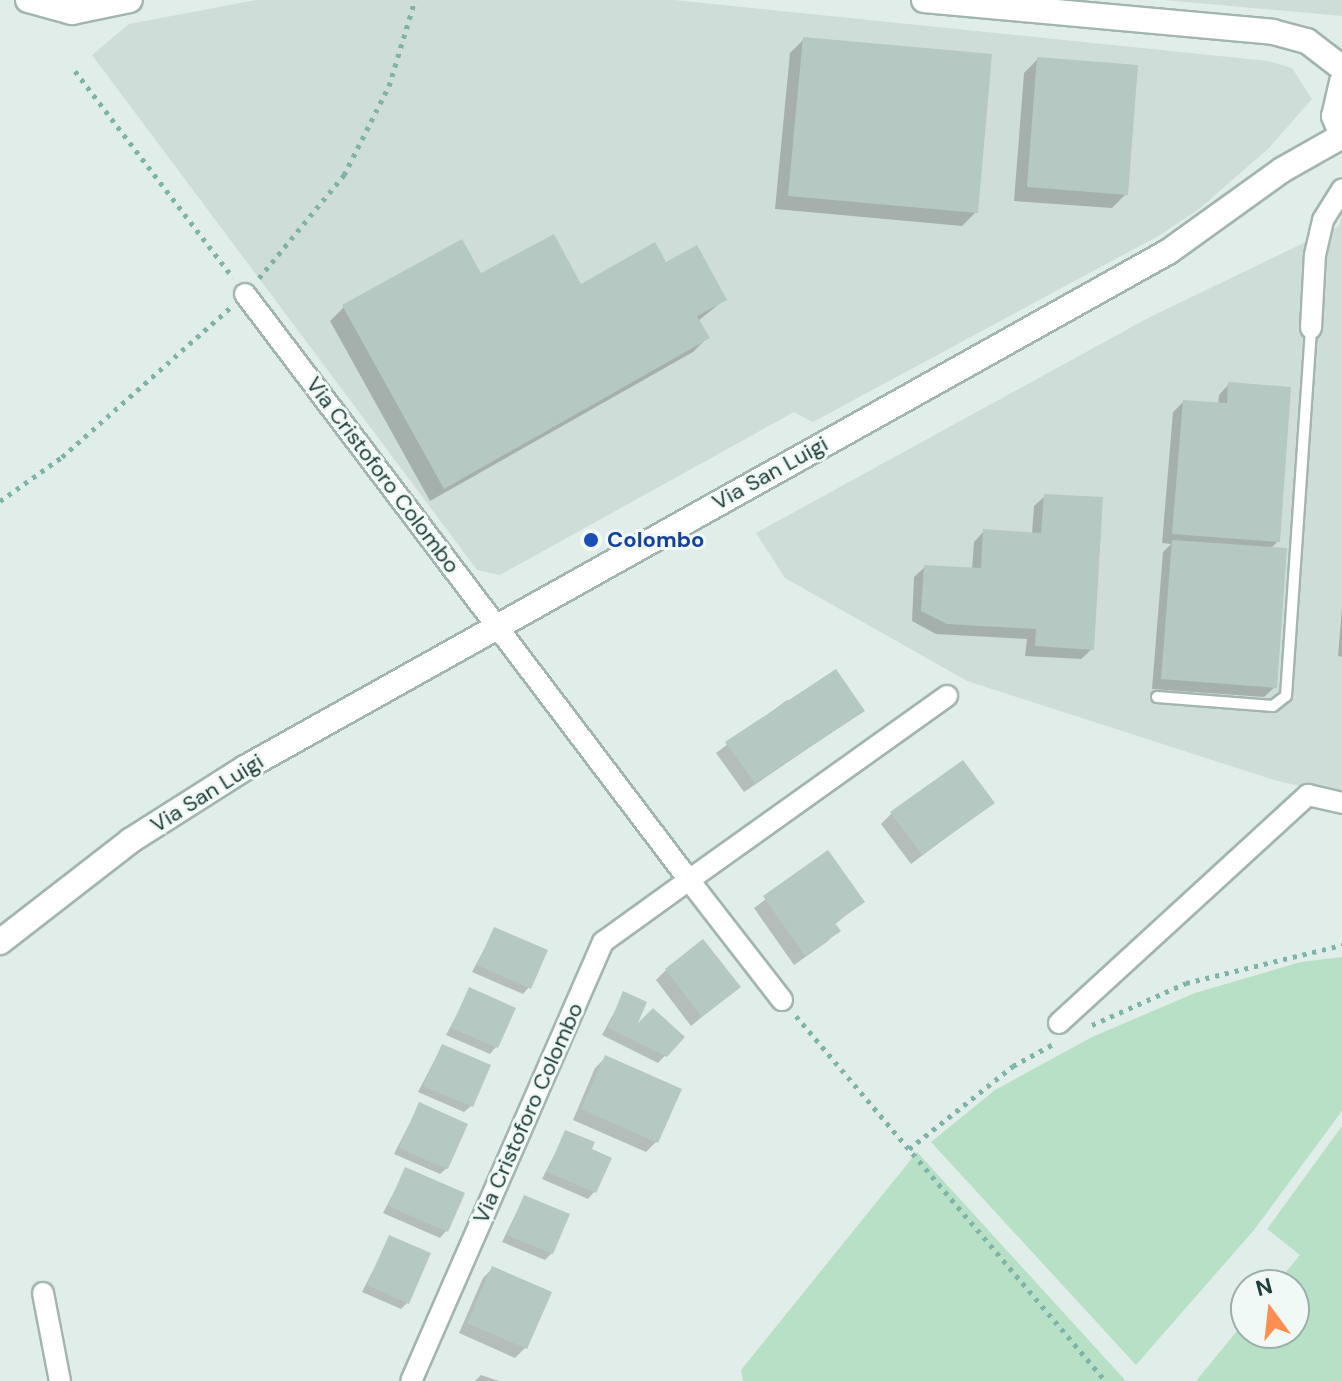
<!DOCTYPE html>
<style>
body{margin:0}
#map{position:relative;width:1342px;height:1381px;overflow:hidden;background:#e1ede9;font-family:"DM Sans",sans-serif}
div>[style]{position:absolute}
[style*='--x']{left:calc(var(--x)*1px);top:calc(var(--y)*1px);width:calc(var(--w)*1px);rotate:calc(var(--a)*1deg)}
.built>*{inset:0;background:#cfddd8}
.green>*{inset:0;background:#b8e0c7}
.shadow>*{inset:0;background:#0003}
.building>*{inset:0;background:#b6c8c2}
.path>*{height:5px;margin-top:-2.5px;transform-origin:0;background:repeating-linear-gradient(90deg,#7eb3a8 0 4px,transparent 0 10px)}
.roads{filter:drop-shadow(2px 0 #a3b5b1) drop-shadow(-2px 0 #a3b5b1) drop-shadow(0 2px #a3b5b1) drop-shadow(0 -2px #a3b5b1)}
.lane>*{height:10px;margin:-5px;padding:0 5px;transform-origin:5px;border-radius:5px;background:#fff}
.street>*{height:20px;margin:-10px;padding:0 10px;transform-origin:10px;border-radius:10px;background:#fff}
.secondary>*{height:24px;margin:-12px;padding:0 12px;transform-origin:12px;border-radius:12px;background:#fff}
.dots>*{width:22px;height:22px;translate:-50% -50%;box-sizing:border-box;border:4px solid #f1f9f6;border-radius:50%}
span{translate:-50% -50%;white-space:nowrap;text-align:center;line-height:1.15;-webkit-text-stroke:6px #f1f9f6;paint-order:stroke}
.street-label{font-size:22px;color:#203f3a}
.transit-label{font-size:22px;color:#164399;font-weight:700}
.left{translate:0 -50%;text-align:left}
.north{position:absolute;left:1230px;top:1269px;width:80px;height:80px;box-sizing:border-box;background:#f1f9f6;border:2px solid #9dafab;border-radius:50%;rotate:345deg;font-size:22px;font-weight:700;line-height:32px;text-align:center;color:#203f3a}
.north::after{content:'';display:block;margin:auto;width:28px;height:36px;background:#fd8e4f;clip-path:polygon(50% 0,100% 100%,50% 72%,0 100%)}
</style>
<div id="map">
<div class="built">
<div style="clip-path:polygon(256px 0,674px 0,1268px 61px,1292px 68px,1312px 99px,1269px 148px,1198px 210px,1160px 235px,813px 422px,794px 412px,500px 575px,477px 570px,92px 55px,129px 24px)"></div>
<div style="clip-path:polygon(1163px 0,1342px 0,1342px 16px)"></div>
<div style="clip-path:polygon(1342px 212px,1342px 796px,1274px 780px,967px 681px,785px 578px,756px 533px,1148px 318px,1339px 226px)"></div>
</div>
<div class="green">
<div style="clip-path:polygon(1342px 957px,1342px 1111px,1254px 1230px,1136px 1365px,931px 1142px,995px 1090px,1092px 1037px,1195px 993px,1301px 962px)"></div>
<div style="clip-path:polygon(1342px 1126px,1342px 1381px,1196px 1381px,1246px 1320px,1246px 1333px,1294px 1333px,1294px 1285px,1275px 1285px,1300px 1255px,1267px 1229px)"></div>
<div style="clip-path:polygon(917px 1152px,1126px 1381px,743px 1381px,741px 1370px)"></div>
</div>
<div class="shadow">
<div style="clip-path:polygon(804px 39px,976px 212px,962px 226px,775px 209px,790px 53px)"></div>
<div style="clip-path:polygon(1038px 59px,1126px 194px,1112px 208px,1014px 201px,1024px 73px)"></div>
<div style="clip-path:polygon(666px 265px,724px 300px,698px 321px,707px 338px,693px 352px,430px 501px,330px 321px,344px 307px,581px 287px)"></div>
<div style="clip-path:polygon(1229px 384px,1278px 541px,1270px 549px,1275px 687px,1264px 697px,1152px 689px,1163px 552px,1171px 544px,1162px 543px,1173px 412px,1183px 402px,1218px 405px,1219px 395px)"></div>
<div style="clip-path:polygon(1045px 496px,1092px 649px,1081px 659px,1025px 656px,1027px 639px,936px 634px,912px 621px,914px 577px,925px 567px,972px 569px,974px 542px,984px 531px,1032px 534px,1034px 506px)"></div>
<div style="clip-path:polygon(1342px 607px,1342px 657px,1338px 656px)"></div>
<div style="clip-path:polygon(787px 700px,863px 711px,744px 792px,716px 753px)"></div>
<div style="clip-path:polygon(992px 803px,911px 864px,881px 824px,892px 813px)"></div>
<div style="clip-path:polygon(828px 853px,862px 902px,834px 925px,838px 930px,828px 941px,794px 965px,754px 908px)"></div>
<div style="clip-path:polygon(495px 929px,529px 987px,523px 994px,472px 972px)"></div>
<div style="clip-path:polygon(666px 970px,738px 987px,691px 1026px,656px 980px)"></div>
<div style="clip-path:polygon(470px 990px,496px 1047px,490px 1054px,446px 1035px)"></div>
<div style="clip-path:polygon(624px 994px,633px 1031px,682px 1038px,658px 1063px,602px 1035px)"></div>
<div style="clip-path:polygon(442px 1046px,471px 1106px,464px 1112px,418px 1092px)"></div>
<div style="clip-path:polygon(605px 1058px,657px 1141px,646px 1152px,573px 1120px,595px 1068px)"></div>
<div style="clip-path:polygon(419px 1105px,447px 1168px,440px 1174px,394px 1154px)"></div>
<div style="clip-path:polygon(566px 1132px,589px 1150px,594px 1192px,588px 1199px,542px 1179px)"></div>
<div style="clip-path:polygon(406px 1169px,446px 1231px,440px 1238px,383px 1213px)"></div>
<div style="clip-path:polygon(524px 1197px,552px 1253px,545px 1260px,502px 1242px)"></div>
<div style="clip-path:polygon(390px 1237px,408px 1302px,401px 1309px,362px 1292px)"></div>
<div style="clip-path:polygon(493px 1268px,525px 1348px,515px 1358px,459px 1333px,483px 1278px)"></div>
<div style="clip-path:polygon(481px 1375px,499px 1381px,475px 1381px)"></div>
</div>
<div class="building">
<div style="clip-path:polygon(803px 37px,992px 54px,978px 213px,788px 196px)"></div>
<div style="clip-path:polygon(1037px 57px,1138px 65px,1128px 195px,1027px 187px)"></div>
<div style="clip-path:polygon(554px 234px,581px 284px,655px 242px,666px 262px,697px 245px,727px 300px,697px 316px,710px 338px,444px 489px,342px 305px,462px 239px,481px 273px)"></div>
<div style="clip-path:polygon(1228px 382px,1291px 387px,1280px 542px,1172px 534px,1183px 400px,1227px 403px)"></div>
<div style="clip-path:polygon(1044px 494px,1103px 497px,1094px 650px,1035px 646px,1036px 629px,947px 624px,921px 611px,924px 565px,981px 568px,983px 529px,1041px 533px)"></div>
<div style="clip-path:polygon(1172px 540px,1287px 548px,1277px 688px,1161px 679px)"></div>
<div style="clip-path:polygon(836px 669px,865px 711px,755px 783px,725px 742px)"></div>
<div style="clip-path:polygon(963px 760px,995px 803px,922px 855px,890px 812px)"></div>
<div style="clip-path:polygon(828px 850px,865px 902px,835px 923px,841px 931px,805px 956px,763px 896px)"></div>
<div style="clip-path:polygon(494px 927px,548px 950px,531px 989px,477px 965px)"></div>
<div style="clip-path:polygon(703px 939px,741px 987px,702px 1017px,665px 969px)"></div>
<div style="clip-path:polygon(469px 987px,516px 1008px,498px 1048px,451px 1028px)"></div>
<div style="clip-path:polygon(623px 991px,647px 1002px,638px 1023px,653px 1008px,685px 1037px,667px 1057px,608px 1028px)"></div>
<div style="clip-path:polygon(442px 1044px,491px 1065px,473px 1107px,423px 1086px)"></div>
<div style="clip-path:polygon(605px 1055px,682px 1089px,658px 1143px,581px 1109px)"></div>
<div style="clip-path:polygon(419px 1102px,468px 1124px,448px 1169px,399px 1148px)"></div>
<div style="clip-path:polygon(565px 1130px,595px 1142px,592px 1149px,612px 1158px,596px 1193px,547px 1172px)"></div>
<div style="clip-path:polygon(405px 1167px,465px 1193px,448px 1232px,388px 1206px)"></div>
<div style="clip-path:polygon(524px 1195px,570px 1214px,553px 1254px,507px 1235px)"></div>
<div style="clip-path:polygon(389px 1235px,431px 1253px,409px 1304px,367px 1285px)"></div>
<div style="clip-path:polygon(492px 1266px,552px 1292px,527px 1349px,467px 1323px)"></div>
</div>
<div class="path">
<div style="--x:75;--y:71;--w:260;--a:52.6"></div>
<div style="--x:259;--y:278;--w:134;--a:-50.5"></div>
<div style="--x:344;--y:175;--w:100;--a:-63.2"></div>
<div style="--x:389;--y:86;--w:90;--a:-73.2"></div>
<div style="--x:0;--y:501;--w:76;--a:-35.4"></div>
<div style="--x:62;--y:457;--w:225;--a:-41.6"></div>
<div style="--x:796;--y:1016;--w:479;--a:49.7"></div>
<div style="--x:1092;--y:1025;--w:103;--a:-24.1"></div>
<div style="--x:1186;--y:983;--w:161;--a:-13.7"></div>
<div style="--x:909;--y:1149;--w:133;--a:-38.6"></div>
<div style="--x:1013;--y:1066;--w:48;--a:-28.7"></div>
</div>
<div class="roads">
<div class="lane">
<div style="--x:1157;--y:697;--w:116;--a:4.4"></div>
<div style="--x:1273;--y:706;--w:16;--a:-38"></div>
<div style="--x:1286;--y:696;--w:369;--a:-86.1"></div>
</div>
<div class="street">
<div style="--x:245;--y:294;--w:735;--a:52.85"></div>
<div style="--x:689;--y:880;--w:106;--a:144.2"></div>
<div style="--x:603;--y:942;--w:479;--a:113.6"></div>
<div style="--x:1311;--y:328;--w:73;--a:-86.9"></div>
<div style="--x:1315;--y:255;--w:36;--a:-77"></div>
<div style="--x:1323;--y:220;--w:36;--a:-58"></div>
<div style="--x:782;--y:1000;--w:152;--a:-127.8"></div>
<div style="--x:689;--y:880;--w:317;--a:-35.5"></div>
<div style="--x:1059;--y:1023;--w:338;--a:-42.5"></div>
<div style="--x:1308;--y:795;--w:35;--a:13"></div>
<div style="--x:43;--y:1293;--w:90;--a:79.1"></div>
</div>
<div class="secondary">
<div style="--x:28;--y:0;--w:46;--a:15.3"></div>
<div style="--x:72;--y:12;--w:59;--a:-11.7"></div>
<div style="--x:924;--y:0;--w:350;--a:5.2"></div>
<div style="--x:1273;--y:32;--w:35;--a:15"></div>
<div style="--x:1307;--y:41;--w:44;--a:37.6"></div>
<div style="--x:1342;--y:82;--w:35;--a:103"></div>
<div style="--x:1334;--y:116;--w:22;--a:68"></div>
<div style="--x:0;--y:942;--w:165;--a:-37.8"></div>
<div style="--x:130;--y:841;--w:136;--a:-32.4"></div>
<div style="--x:245;--y:768;--w:1057;--a:-29.21"></div>
<div style="--x:1168;--y:252;--w:140;--a:-35.7"></div>
<div style="--x:1282;--y:170;--w:69;--a:-29.5"></div>
</div>
</div>
<div class="dots">
<div style="left:591px;top:540px;background:#1a4fb4"></div>
</div>
<div class="street-label">
<span style="left:770px;top:473px;rotate:-29deg">Via San Luigi</span>
<span style="left:383px;top:475px;rotate:53deg">Via Cristoforo Colombo</span>
<span style="left:207px;top:793px;rotate:-32deg">Via San Luigi</span>
<span style="left:528px;top:1113px;rotate:-66deg">Via Cristoforo Colombo</span>
</div>
<div class="transit-label">
<span class="left" style="left:607px;top:540px">Colombo</span>
</div>
<div class="north">N</div>
</div>
